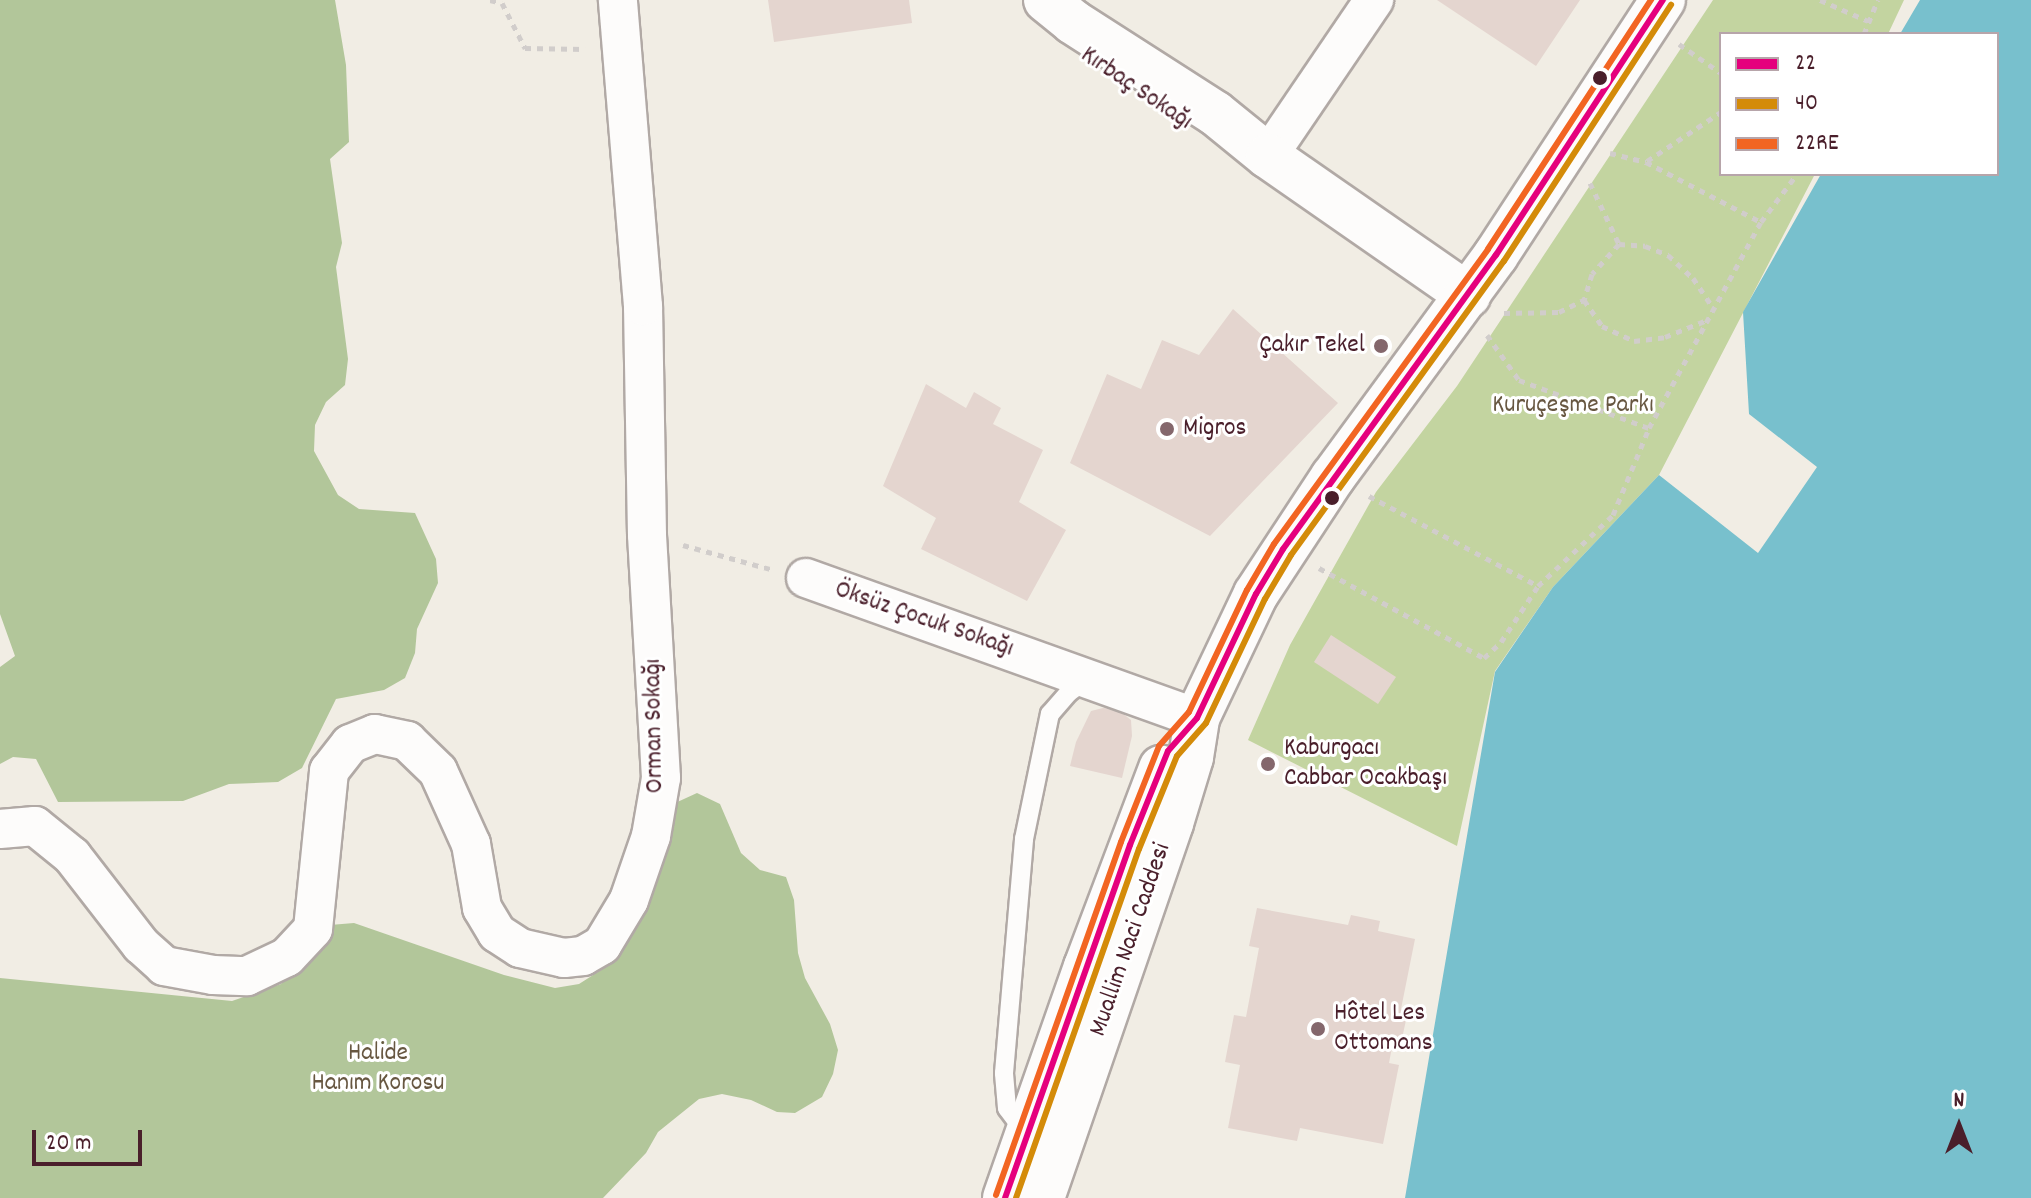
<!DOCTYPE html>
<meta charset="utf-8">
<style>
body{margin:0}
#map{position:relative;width:2031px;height:1198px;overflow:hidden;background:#f1ede4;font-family:Dekko,sans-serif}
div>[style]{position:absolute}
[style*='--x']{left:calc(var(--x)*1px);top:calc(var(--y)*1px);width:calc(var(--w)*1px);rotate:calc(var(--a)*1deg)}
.green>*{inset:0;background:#c3d4a0}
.forest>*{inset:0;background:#b2c69a}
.water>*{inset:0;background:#78c0cd}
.building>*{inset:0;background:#e4d5cf}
.path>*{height:5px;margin-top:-2.5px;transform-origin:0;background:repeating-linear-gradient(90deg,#d1cdcb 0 6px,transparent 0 12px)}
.roads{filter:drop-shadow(2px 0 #b1a9a5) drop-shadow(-2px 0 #b1a9a5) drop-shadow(0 2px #b1a9a5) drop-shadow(0 -2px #b1a9a5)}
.service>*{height:18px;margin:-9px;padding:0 9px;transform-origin:9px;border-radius:9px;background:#fdfcfb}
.minor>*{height:38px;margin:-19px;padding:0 19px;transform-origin:19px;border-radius:19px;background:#fdfcfb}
.tertiary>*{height:44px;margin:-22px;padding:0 22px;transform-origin:22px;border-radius:22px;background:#fdfcfb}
.primary>*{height:44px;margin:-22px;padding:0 22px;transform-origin:22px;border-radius:22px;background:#fdfcfb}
.bus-1>*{height:6px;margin:-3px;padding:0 3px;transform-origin:3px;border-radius:3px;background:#e5007d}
.bus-2>*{height:6px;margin:-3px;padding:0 3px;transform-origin:3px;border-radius:3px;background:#d48b09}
.bus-3>*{height:6px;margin:-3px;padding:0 3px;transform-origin:3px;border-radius:3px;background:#f26522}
.dots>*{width:22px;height:22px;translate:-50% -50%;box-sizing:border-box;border:4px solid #fff;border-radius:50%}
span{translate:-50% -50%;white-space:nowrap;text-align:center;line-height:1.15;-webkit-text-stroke:6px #fff;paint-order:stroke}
.street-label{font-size:26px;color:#4a1f2b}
.poi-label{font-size:26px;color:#4a1f2b}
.right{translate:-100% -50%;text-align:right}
.left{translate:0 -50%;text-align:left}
.park-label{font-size:26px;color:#675741}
.legend{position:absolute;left:1719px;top:32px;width:280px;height:144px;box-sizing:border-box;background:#fff;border:2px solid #b7a5aa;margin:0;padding:10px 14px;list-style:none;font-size:24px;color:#4a1f2b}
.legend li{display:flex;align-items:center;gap:16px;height:40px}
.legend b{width:40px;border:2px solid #b7a5aa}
.north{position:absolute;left:1919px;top:1086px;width:80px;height:80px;-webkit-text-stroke:6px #fff;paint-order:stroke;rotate:0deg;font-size:22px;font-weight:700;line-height:32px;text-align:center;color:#4a1f2b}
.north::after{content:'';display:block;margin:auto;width:28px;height:36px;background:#4a1f2b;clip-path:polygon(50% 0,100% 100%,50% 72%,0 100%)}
.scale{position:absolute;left:32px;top:1130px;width:110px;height:36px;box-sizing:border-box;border:4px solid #4a1f2b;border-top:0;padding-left:10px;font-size:24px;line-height:28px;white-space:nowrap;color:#4a1f2b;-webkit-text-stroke:6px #fff;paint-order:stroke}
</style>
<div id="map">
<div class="green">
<div style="clip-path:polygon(1713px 0,1904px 0,1888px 34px,1721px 34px,1721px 174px,1815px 174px,1659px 475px,1553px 587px,1495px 671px,1457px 846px,1248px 740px,1290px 645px,1376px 492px,1457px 386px)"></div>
</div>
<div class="forest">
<div style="clip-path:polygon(0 0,335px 0,346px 65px,349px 142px,330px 159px,342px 243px,336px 267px,348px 359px,345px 385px,326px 402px,315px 425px,314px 451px,338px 495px,359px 509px,415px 513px,436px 559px,438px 583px,417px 629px,415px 653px,405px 678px,384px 690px,336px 699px,302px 768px,278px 782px,229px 784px,183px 801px,58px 802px,36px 759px,13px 757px,0 764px,0 667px,15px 656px,0 614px)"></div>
<div style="clip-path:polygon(697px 793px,720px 804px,741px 853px,760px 870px,786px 877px,794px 900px,798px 953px,805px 978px,830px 1024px,838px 1050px,833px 1074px,822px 1097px,795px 1113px,777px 1112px,751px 1100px,722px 1094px,699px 1099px,658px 1132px,646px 1153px,603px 1198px,0 1198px,0 978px,232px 1001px,281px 984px,310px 942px,330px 925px,354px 923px,504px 975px,555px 988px,579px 984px,601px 970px,631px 917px,673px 804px)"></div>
</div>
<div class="water">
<div style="clip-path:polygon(1920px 0,2031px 0,2031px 1198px,1405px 1198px,1495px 672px,1553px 587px,1659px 475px,1758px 553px,1817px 467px,1749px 414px,1743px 312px,1821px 174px,1997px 174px,1997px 34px,1900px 34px)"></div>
</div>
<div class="building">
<div style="clip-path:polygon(768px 0,909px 0,912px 23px,774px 42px)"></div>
<div style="clip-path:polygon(1437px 0,1580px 0,1536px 66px)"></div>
<div style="clip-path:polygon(1233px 309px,1338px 403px,1210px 536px,1070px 463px,1107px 374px,1141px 389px,1162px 340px,1199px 355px)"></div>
<div style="clip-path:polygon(926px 384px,966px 408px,974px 392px,1001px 408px,993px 424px,1043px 450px,1019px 502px,1066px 530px,1027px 601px,921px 549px,936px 518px,883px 486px)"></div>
<div style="clip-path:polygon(1331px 635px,1396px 677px,1378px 704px,1314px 662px)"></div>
<div style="clip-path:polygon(1103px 708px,1117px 709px,1131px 720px,1132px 736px,1122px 778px,1070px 766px,1076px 742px,1091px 711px)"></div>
<div style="clip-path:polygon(1257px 908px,1348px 925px,1351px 915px,1380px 921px,1378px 931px,1415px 939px,1401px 1009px,1408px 1011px,1401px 1043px,1393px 1042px,1389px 1063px,1399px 1065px,1383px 1144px,1300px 1128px,1297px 1141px,1228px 1128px,1240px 1065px,1225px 1062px,1234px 1015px,1246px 1017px,1259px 948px,1249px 946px)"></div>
</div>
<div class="path">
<div style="--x:490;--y:0;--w:12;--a:14"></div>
<div style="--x:502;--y:3;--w:51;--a:62.9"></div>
<div style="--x:525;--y:48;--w:60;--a:1"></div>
<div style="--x:1820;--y:0;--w:52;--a:23.6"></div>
<div style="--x:1864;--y:34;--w:37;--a:-68"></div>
<div style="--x:1679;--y:44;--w:51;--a:34.6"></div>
<div style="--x:1610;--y:153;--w:37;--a:14"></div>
<div style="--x:1646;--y:162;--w:130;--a:27.6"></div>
<div style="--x:1647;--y:161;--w:89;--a:-33.5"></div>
<div style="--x:1590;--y:183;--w:68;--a:64.6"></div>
<div style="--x:1619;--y:244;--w:40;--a:132"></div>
<div style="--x:1592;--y:274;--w:27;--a:107"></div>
<div style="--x:1584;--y:300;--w:32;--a:55"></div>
<div style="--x:1602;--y:326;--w:35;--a:25"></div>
<div style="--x:1634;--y:341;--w:31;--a:-7"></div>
<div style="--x:1665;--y:337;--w:45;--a:-22"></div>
<div style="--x:1619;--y:244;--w:26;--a:4"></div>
<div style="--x:1645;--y:246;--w:25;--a:21"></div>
<div style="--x:1668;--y:255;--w:34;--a:43"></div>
<div style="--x:1693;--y:278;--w:37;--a:56"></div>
<div style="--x:1504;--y:313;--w:55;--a:-1"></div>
<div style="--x:1559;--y:312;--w:28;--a:-26"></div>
<div style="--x:1487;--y:335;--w:55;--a:54.6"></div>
<div style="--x:1519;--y:380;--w:139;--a:20.3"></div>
<div style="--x:1369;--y:496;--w:191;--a:28"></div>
<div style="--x:683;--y:545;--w:94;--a:15.4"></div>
<div style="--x:1319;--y:568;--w:188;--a:28.6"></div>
<div style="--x:1484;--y:658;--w:23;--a:-43"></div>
<div style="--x:1501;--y:642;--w:67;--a:-56.5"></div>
<div style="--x:1538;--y:586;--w:103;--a:-43.4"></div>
<div style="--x:1613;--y:515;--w:94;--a:-67.5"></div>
<div style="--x:1649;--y:428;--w:234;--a:-61.5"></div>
<div style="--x:1761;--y:222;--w:60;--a:-53.1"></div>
</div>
<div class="roads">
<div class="service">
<div style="--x:1025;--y:1132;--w:30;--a:-127"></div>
<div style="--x:1007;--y:1108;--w:35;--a:-95"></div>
<div style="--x:1004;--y:1073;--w:235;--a:-85.1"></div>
<div style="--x:1024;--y:839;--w:128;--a:-78.3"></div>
<div style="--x:1050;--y:714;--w:28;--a:-49"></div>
<div style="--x:1068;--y:693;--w:26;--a:-36"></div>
</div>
<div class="minor">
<div style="--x:1268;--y:156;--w:189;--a:-55.8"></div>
<div style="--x:806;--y:578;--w:415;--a:19.7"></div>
<div style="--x:0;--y:829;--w:35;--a:-5"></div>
<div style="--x:35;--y:826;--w:48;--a:39"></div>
<div style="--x:72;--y:856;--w:113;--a:52.2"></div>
<div style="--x:141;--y:945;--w:31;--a:42"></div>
<div style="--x:164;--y:966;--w:50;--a:10.4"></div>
<div style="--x:213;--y:975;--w:34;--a:2"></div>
<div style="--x:247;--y:976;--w:44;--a:-25.4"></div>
<div style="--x:287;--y:957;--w:38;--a:-47"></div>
<div style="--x:313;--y:929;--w:159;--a:-84.2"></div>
<div style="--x:329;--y:771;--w:34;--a:-52"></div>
<div style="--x:350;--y:744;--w:27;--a:-22"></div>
<div style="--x:375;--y:734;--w:33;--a:12"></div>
<div style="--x:407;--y:741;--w:43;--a:44.1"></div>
<div style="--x:438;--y:771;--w:80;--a:65.7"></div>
<div style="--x:471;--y:844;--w:65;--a:80.2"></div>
<div style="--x:482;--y:908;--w:29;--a:59"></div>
<div style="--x:497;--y:933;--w:27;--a:33"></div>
<div style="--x:520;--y:948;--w:45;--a:12.8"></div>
<div style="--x:564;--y:958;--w:19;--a:-6"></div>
<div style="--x:583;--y:956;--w:22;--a:-30"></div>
<div style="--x:602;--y:945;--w:52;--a:-59"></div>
<div style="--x:629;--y:900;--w:68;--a:-71"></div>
<div style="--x:651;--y:836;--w:59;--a:-80.2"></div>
<div style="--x:661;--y:778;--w:243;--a:-93.3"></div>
<div style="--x:647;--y:535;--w:229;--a:-91"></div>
<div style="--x:643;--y:306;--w:307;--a:-94.7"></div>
</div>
<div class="tertiary">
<div style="--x:1046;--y:0;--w:35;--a:39"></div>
<div style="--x:1073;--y:22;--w:169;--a:32.7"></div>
<div style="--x:1215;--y:113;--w:68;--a:39.1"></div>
<div style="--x:1268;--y:156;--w:244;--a:34.8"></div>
</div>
<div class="primary">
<div style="--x:1005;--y:1198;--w:245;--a:-70.7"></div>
<div style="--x:1086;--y:967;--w:213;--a:-69.3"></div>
<div style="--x:1042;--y:1198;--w:397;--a:-71"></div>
<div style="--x:1171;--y:823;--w:69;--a:-73.1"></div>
<div style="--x:1191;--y:757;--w:39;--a:-81"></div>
<div style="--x:1197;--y:718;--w:137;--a:-64.6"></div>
<div style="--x:1256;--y:594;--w:140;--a:-56.7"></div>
<div style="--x:1333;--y:477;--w:275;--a:-53.7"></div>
<div style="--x:1496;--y:255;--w:305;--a:-56.8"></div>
</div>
</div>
<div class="bus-1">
<div style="--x:1005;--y:1198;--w:374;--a:-70.5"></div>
<div style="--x:1130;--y:845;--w:101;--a:-68"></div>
<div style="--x:1168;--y:751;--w:44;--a:-48.7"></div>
<div style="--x:1197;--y:718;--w:137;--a:-64.6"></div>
<div style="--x:1256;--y:594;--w:52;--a:-59"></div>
<div style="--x:1283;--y:549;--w:363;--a:-54.1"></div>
<div style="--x:1496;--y:255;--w:305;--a:-56.8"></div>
</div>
<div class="bus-2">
<div style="--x:1016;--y:1198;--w:370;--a:-70.6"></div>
<div style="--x:1139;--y:849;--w:100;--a:-67.8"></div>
<div style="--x:1177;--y:756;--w:44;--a:-48.7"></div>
<div style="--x:1206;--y:723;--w:137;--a:-64.6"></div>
<div style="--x:1265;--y:599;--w:51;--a:-59.4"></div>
<div style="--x:1291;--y:555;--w:363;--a:-54.1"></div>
<div style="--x:1504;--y:261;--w:306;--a:-56.9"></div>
</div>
<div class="bus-3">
<div style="--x:996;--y:1195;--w:374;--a:-70.5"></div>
<div style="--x:1121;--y:842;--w:103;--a:-68.4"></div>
<div style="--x:1159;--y:746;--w:45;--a:-48.6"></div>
<div style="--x:1189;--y:712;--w:135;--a:-64.6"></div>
<div style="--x:1247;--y:590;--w:53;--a:-59.6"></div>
<div style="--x:1274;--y:544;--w:364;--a:-54"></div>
<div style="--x:1488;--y:249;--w:298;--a:-56.8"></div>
</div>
<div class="dots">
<div style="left:1600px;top:78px;background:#4a1f2b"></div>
<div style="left:1381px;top:346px;background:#84676c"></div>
<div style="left:1167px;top:429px;background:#84676c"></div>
<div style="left:1332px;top:498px;background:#4a1f2b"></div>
<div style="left:1268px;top:764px;background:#84676c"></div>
<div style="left:1318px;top:1029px;background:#84676c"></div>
</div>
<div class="street-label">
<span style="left:1136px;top:89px;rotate:34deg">Kırbaç Sokağı</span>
<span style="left:924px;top:620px;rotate:19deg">Öksüz Çocuk Sokağı</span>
<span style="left:655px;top:726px;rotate:-91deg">Orman Sokağı</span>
<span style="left:1131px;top:940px;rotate:-71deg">Muallim Naci Caddesi</span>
</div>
<div class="poi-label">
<span class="right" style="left:1365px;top:346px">Çakır Tekel</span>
<span class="left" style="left:1183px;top:429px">Migros</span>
<span class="left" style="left:1284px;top:764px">Kaburgacı<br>Cabbar Ocakbaşı</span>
<span class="left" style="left:1334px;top:1029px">Hôtel Les<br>Ottomans</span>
</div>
<div class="park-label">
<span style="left:1573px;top:406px">Kuruçeşme Parkı</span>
<span style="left:378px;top:1069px">Halide<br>Hanım Korosu</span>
</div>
<ul class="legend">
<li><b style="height:10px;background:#e5007d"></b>22</li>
<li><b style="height:10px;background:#d48b09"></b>40</li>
<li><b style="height:10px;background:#f26522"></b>22RE</li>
</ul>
<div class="north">N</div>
<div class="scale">20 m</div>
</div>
